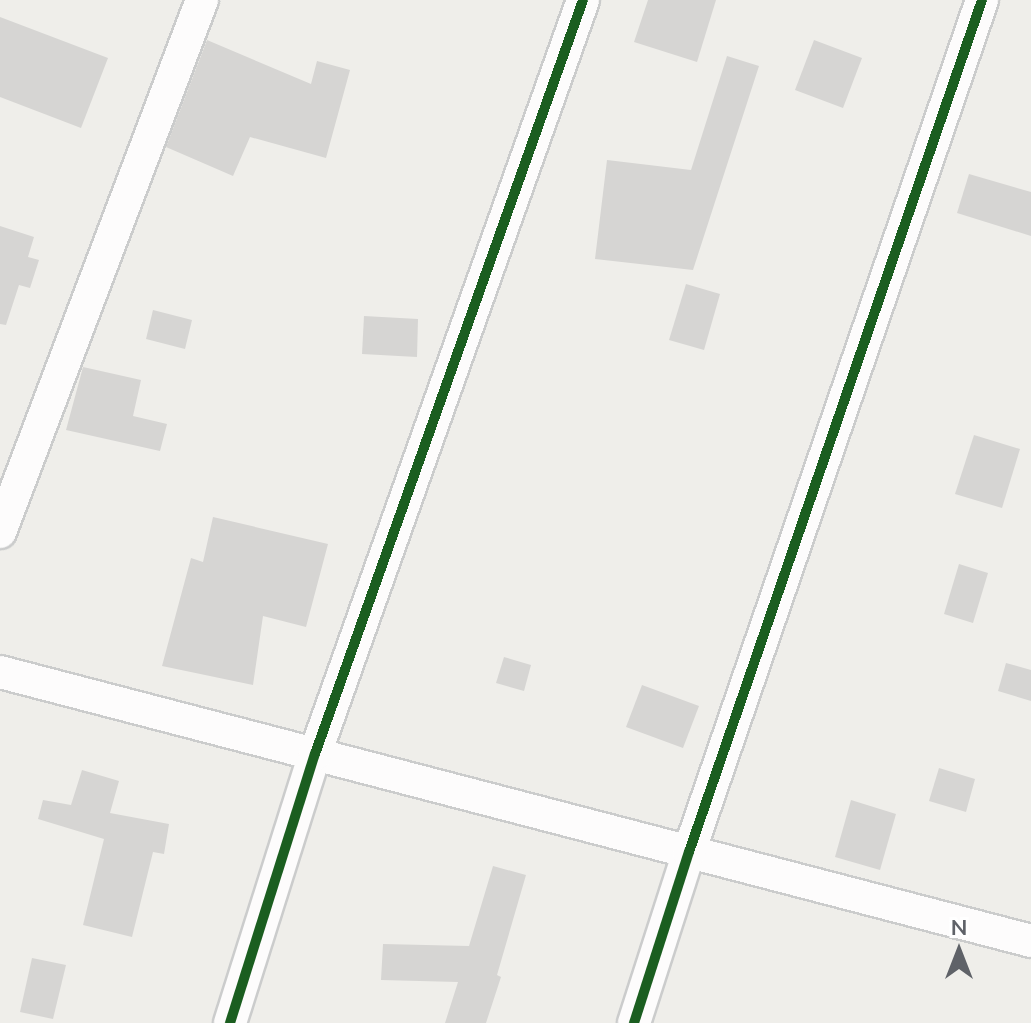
<!DOCTYPE html>
<style>
body{margin:0}
#map{position:relative;width:1031px;height:1023px;overflow:hidden;background:#efeeea;font-family:Mulish,sans-serif}
div>[style]{position:absolute}
[style*='--x']{left:calc(var(--x)*1px);top:calc(var(--y)*1px);width:calc(var(--w)*1px);rotate:calc(var(--a)*1deg)}
.building>*{inset:0;background:#d6d5d3}
.roads{filter:drop-shadow(2px 0 #cbcccc) drop-shadow(-2px 0 #cbcccc) drop-shadow(0 2px #cbcccc) drop-shadow(0 -2px #cbcccc)}
.street>*{height:32px;margin:-16px;padding:0 16px;transform-origin:16px;border-radius:16px;background:#fdfcfc}
.cycleway>*{height:10px;margin:-5px;padding:0 5px;transform-origin:5px;border-radius:5px;background:#1b5e20}
span{translate:-50% -50%;white-space:nowrap;text-align:center;line-height:1.15;-webkit-text-stroke:7px #fff;paint-order:stroke}
.north{position:absolute;left:919px;top:911px;width:80px;height:80px;-webkit-text-stroke:6px #fff;paint-order:stroke;rotate:0deg;font-size:22px;font-weight:700;line-height:32px;text-align:center;color:#5f6268}
.north::after{content:'';display:block;margin:auto;width:28px;height:36px;background:#5f6268;clip-path:polygon(50% 0,100% 100%,50% 72%,0 100%)}
</style>
<div id="map">
<div class="building">
<div style="clip-path:polygon(648px 0,716px 0,697px 62px,634px 42px)"></div>
<div style="clip-path:polygon(0 17px,108px 58px,81px 128px,0 97px)"></div>
<div style="clip-path:polygon(207px 40px,311px 84px,317px 61px,350px 70px,326px 158px,250px 137px,233px 176px,166px 147px)"></div>
<div style="clip-path:polygon(814px 40px,862px 58px,843px 108px,795px 90px)"></div>
<div style="clip-path:polygon(727px 56px,759px 66px,693px 270px,595px 259px,607px 160px,691px 170px)"></div>
<div style="clip-path:polygon(969px 174px,1031px 192px,1031px 236px,957px 213px)"></div>
<div style="clip-path:polygon(0 226px,34px 237px,28px 257px,39px 260px,30px 288px,19px 285px,6px 325px,0 324px)"></div>
<div style="clip-path:polygon(686px 284px,720px 294px,704px 350px,669px 340px)"></div>
<div style="clip-path:polygon(153px 310px,192px 320px,185px 349px,146px 339px)"></div>
<div style="clip-path:polygon(364px 316px,418px 319px,417px 357px,362px 354px)"></div>
<div style="clip-path:polygon(83px 367px,141px 380px,133px 416px,167px 424px,160px 451px,66px 430px)"></div>
<div style="clip-path:polygon(974px 435px,1020px 449px,1002px 508px,955px 494px)"></div>
<div style="clip-path:polygon(213px 517px,328px 544px,306px 627px,263px 616px,253px 685px,162px 666px,191px 558px,203px 562px)"></div>
<div style="clip-path:polygon(959px 564px,988px 573px,973px 623px,944px 614px)"></div>
<div style="clip-path:polygon(504px 657px,531px 665px,524px 691px,496px 683px)"></div>
<div style="clip-path:polygon(1006px 663px,1031px 670px,1031px 701px,998px 691px)"></div>
<div style="clip-path:polygon(642px 685px,699px 706px,683px 748px,626px 727px)"></div>
<div style="clip-path:polygon(939px 768px,975px 779px,966px 812px,929px 801px)"></div>
<div style="clip-path:polygon(82px 770px,119px 781px,110px 813px,169px 824px,164px 854px,153px 852px,132px 937px,83px 925px,104px 839px,38px 819px,43px 800px,71px 805px)"></div>
<div style="clip-path:polygon(851px 800px,896px 814px,880px 870px,835px 857px)"></div>
<div style="clip-path:polygon(493px 866px,526px 875px,497px 975px,501px 977px,486px 1023px,445px 1023px,458px 982px,381px 980px,383px 944px,469px 946px)"></div>
<div style="clip-path:polygon(32px 958px,66px 965px,53px 1019px,20px 1012px)"></div>
</div>
<div class="roads">
<div class="street">
<div style="--x:0;--y:532;--w:569;--a:-69.21"></div>
<div style="--x:0;--y:672;--w:1066;--a:14.62"></div>
<div style="--x:230;--y:1023;--w:282;--a:-72.5"></div>
<div style="--x:315;--y:754;--w:800;--a:-70.43"></div>
<div style="--x:634;--y:1023;--w:180;--a:-72.2"></div>
<div style="--x:689;--y:852;--w:901;--a:-71.02"></div>
</div>
</div>
<div class="cycleway">
<div style="--x:230;--y:1023;--w:282;--a:-72.5"></div>
<div style="--x:315;--y:754;--w:800;--a:-70.43"></div>
<div style="--x:634;--y:1023;--w:180;--a:-72.2"></div>
<div style="--x:689;--y:852;--w:901;--a:-71.02"></div>
</div>
<div class="north">N</div>
</div>
